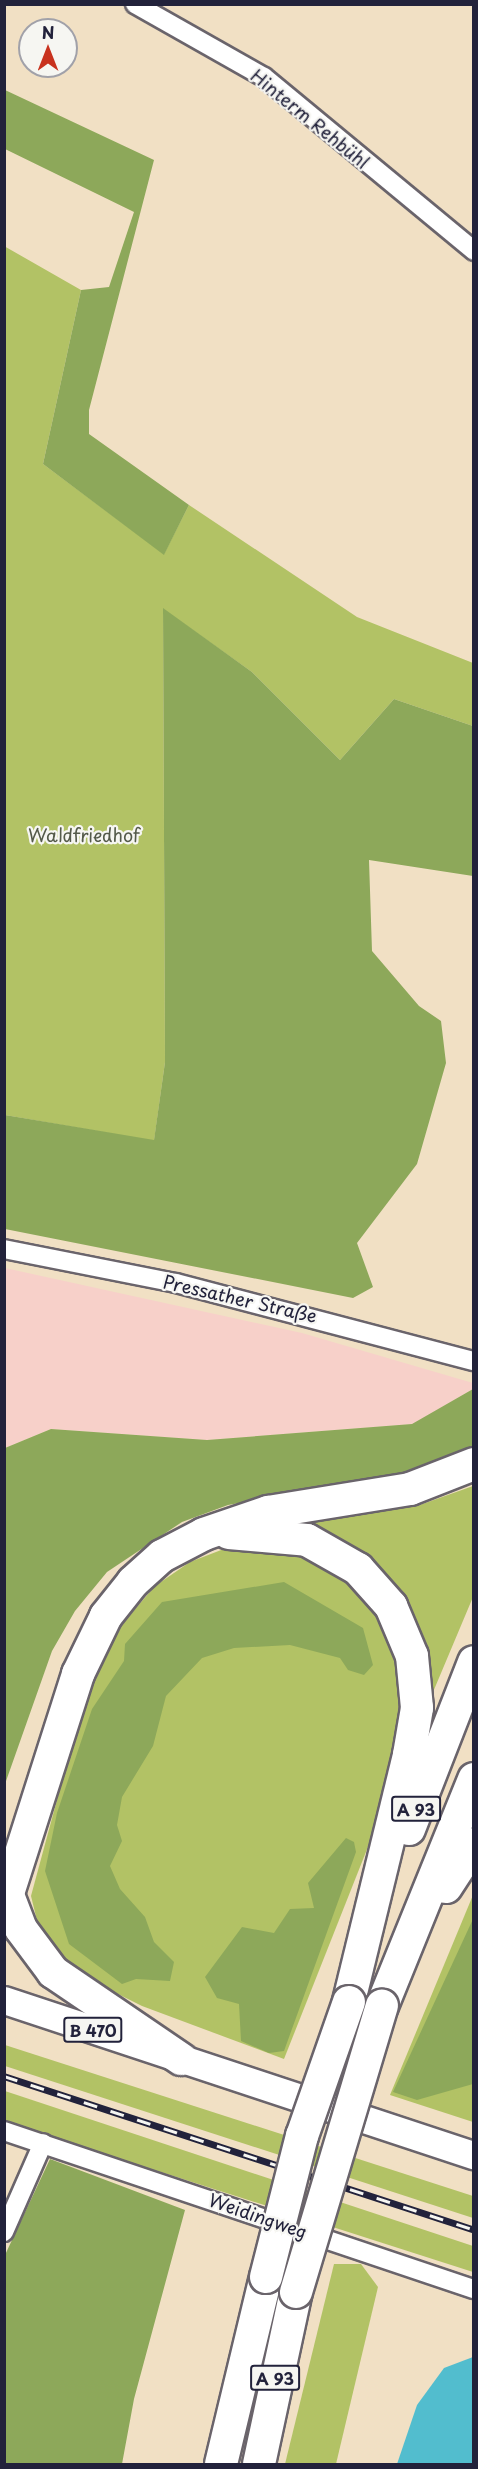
<!DOCTYPE html>
<meta charset="utf-8">
<style>
body{margin:0}
#map{position:relative;width:478px;height:2469px;overflow:hidden;background:#f1e0c4;font-family:"Playpen Sans",sans-serif}
div>[style]{position:absolute}
[style*='--x']{left:calc(var(--x)*1px);top:calc(var(--y)*1px);width:calc(var(--w)*1px);rotate:calc(var(--a)*1deg)}
.built>*{inset:0;background:#f7d0c9}
.green>*{inset:0;background:#b2c265}
.forest>*{inset:0;background:#8da85a}
.water>*{inset:0;background:#52bdce}
.roads{filter:drop-shadow(2px 0 #6a646b) drop-shadow(-2px 0 #6a646b) drop-shadow(0 2px #6a646b) drop-shadow(0 -2px #6a646b)}
.minor>*{height:18px;margin:-9px;padding:0 9px;transform-origin:9px;border-radius:9px;background:#fff}
.primary>*{height:27px;margin:-13.5px;padding:0 13.5px;transform-origin:13.5px;border-radius:13.5px;background:#fff}
.motorway>*{height:32px;margin:-16px;padding:0 16px;transform-origin:16px;border-radius:16px;background:#fff}
.rail>*{height:7px;margin-top:-3.5px;transform-origin:0;background:repeating-linear-gradient(90deg,#f6f6f2 0 14px,#22223b 0 28px);box-sizing:border-box;border-block:2px solid #22223b}
.bridges{filter:drop-shadow(2px 0 #6a646b) drop-shadow(-2px 0 #6a646b) drop-shadow(0 2px #6a646b) drop-shadow(0 -2px #6a646b)}
.motorway-bridge>*{height:32px;margin:-16px;padding:0 16px;transform-origin:16px;border-radius:16px;background:#fff}
span{translate:-50% -50%;white-space:nowrap;text-align:center;line-height:1.15;-webkit-text-stroke:4.5px #f6f6f2;paint-order:stroke}
.shield-label span{padding:2px 4px;background:#f6f6f2;border:2px solid;border-radius:4px;-webkit-text-stroke-width:0}
.shield-label{font-size:16px;color:#22223b;font-weight:700}
.street-label{font-size:18px;color:#22223b}
.park-label{font-size:18px;color:#545a4a}
.frame{position:absolute;inset:0;border:6px solid #22223b;pointer-events:none}
.north{position:absolute;left:18px;top:18px;width:60px;height:60px;box-sizing:border-box;background:#f6f6f2;border:2px solid #a1a1a9;border-radius:50%;rotate:0deg;font-size:16px;font-weight:700;line-height:24px;text-align:center;color:#22223b}
.north::after{content:'';display:block;margin:auto;width:21px;height:27px;background:#c8321e;clip-path:polygon(50% 0,100% 100%,50% 72%,0 100%)}
</style>
<div id="map">
<div class="built">
<div style="clip-path:polygon(5px 1268px,302px 1333px,473px 1383px,473px 1389px,413px 1424px,207px 1440px,51px 1429px,5px 1448px)"></div>
</div>
<div class="green">
<div style="clip-path:polygon(4px 246px,81px 290px,43px 464px,164px 554px,189px 505px,357px 617px,473px 663px,473px 726px,394px 699px,340px 760px,252px 672px,163px 609px,165px 1062px,154px 1141px,5px 1115px)"></div>
<div style="clip-path:polygon(473px 1486px,473px 1597px,428px 1704px,426px 1651px,406px 1598px,353px 1547px,297px 1522px,417px 1506px)"></div>
<div style="clip-path:polygon(229px 1547px,281px 1547px,331px 1566px,374px 1603px,398px 1647px,406px 1701px,379px 1819px,284px 2059px,142px 2006px,84px 1977px,41px 1937px,31px 1896px,77px 1726px,98px 1668px,123px 1623px,155px 1586px,190px 1562px)"></div>
<div style="clip-path:polygon(473px 1895px,473px 2122px,390px 2095px)"></div>
<div style="clip-path:polygon(5px 2045px,473px 2196px,473px 2218px,5px 2066px)"></div>
<div style="clip-path:polygon(5px 2091px,473px 2246px,473px 2272px,5px 2122px)"></div>
<div style="clip-path:polygon(334px 2264px,361px 2264px,378px 2287px,336px 2464px,285px 2464px)"></div>
</div>
<div class="forest">
<div style="clip-path:polygon(5px 90px,154px 160px,89px 410px,89px 434px,189px 505px,164px 555px,43px 464px,81px 290px,109px 287px,134px 212px,5px 149px)"></div>
<div style="clip-path:polygon(163px 608px,252px 672px,340px 760px,394px 699px,473px 726px,473px 876px,369px 860px,372px 951px,419px 1006px,441px 1021px,446px 1063px,417px 1164px,357px 1243px,373px 1287px,353px 1298px,5px 1229px,5px 1115px,154px 1140px,165px 1062px)"></div>
<div style="clip-path:polygon(473px 1389px,473px 1445px,466px 1451px,406px 1474px,228px 1505px,182px 1522px,107px 1572px,75px 1611px,52px 1651px,5px 1784px,5px 1448px,51px 1429px,207px 1440px,412px 1424px)"></div>
<div style="clip-path:polygon(284px 1582px,363px 1628px,373px 1665px,364px 1675px,348px 1670px,340px 1658px,290px 1645px,234px 1648px,202px 1658px,166px 1696px,153px 1746px,122px 1797px,117px 1825px,122px 1841px,110px 1866px,120px 1889px,145px 1917px,154px 1942px,174px 1962px,170px 1981px,136px 1979px,122px 1984px,69px 1944px,45px 1871px,57px 1813px,92px 1709px,124px 1661px,125px 1644px,162px 1602px)"></div>
<div style="clip-path:polygon(346px 1838px,354px 1842px,356px 1852px,284px 2051px,269px 2053px,241px 2041px,239px 2004px,217px 1998px,205px 1977px,242px 1927px,274px 1933px,290px 1909px,314px 1908px,308px 1883px)"></div>
<div style="clip-path:polygon(473px 1919px,473px 2084px,417px 2100px,393px 2092px)"></div>
<div style="clip-path:polygon(50px 2159px,185px 2210px,134px 2399px,122px 2464px,5px 2464px,5px 2255px)"></div>
</div>
<div class="water">
<div style="clip-path:polygon(473px 2357px,473px 2464px,397px 2464px,417px 2405px,444px 2368px)"></div>
</div>
<div class="roads">
<div class="minor">
<div style="--x:135;--y:4;--w:148;--a:29.5"></div>
<div style="--x:264;--y:77;--w:273;--a:39.6"></div>
<div style="--x:4;--y:1249;--w:175;--a:11.2"></div>
<div style="--x:176;--y:1283;--w:308;--a:14.7"></div>
<div style="--x:4;--y:2131;--w:496;--a:18.6"></div>
<div style="--x:4;--y:2232;--w:97;--a:-66.3"></div>
</div>
<div class="primary">
<div style="--x:4;--y:2000;--w:495;--a:18.3"></div>
</div>
<div class="motorway">
<div style="--x:229;--y:1533;--w:78;--a:5.1"></div>
<div style="--x:307;--y:1540;--w:59;--a:29.6"></div>
<div style="--x:358;--y:1569;--w:50;--a:48.3"></div>
<div style="--x:391;--y:1606;--w:54;--a:67.2"></div>
<div style="--x:412;--y:1656;--w:52;--a:84.5"></div>
<div style="--x:417;--y:1708;--w:48;--a:99.7"></div>
<div style="--x:409;--y:1755;--w:254;--a:103.7"></div>
<div style="--x:409;--y:1829;--w:179;--a:-68.7"></div>
<div style="--x:446;--y:1887;--w:51;--a:-56.9"></div>
<div style="--x:8;--y:1895;--w:36;--a:69"></div>
<div style="--x:21;--y:1929;--w:54;--a:53.3"></div>
<div style="--x:53;--y:1972;--w:155;--a:34.2"></div>
<div style="--x:4;--y:1906;--w:244;--a:-72.3"></div>
<div style="--x:78;--y:1674;--w:64;--a:-64.2"></div>
<div style="--x:106;--y:1616;--w:43;--a:-51.5"></div>
<div style="--x:133;--y:1582;--w:39;--a:-42"></div>
<div style="--x:162;--y:1556;--w:47;--a:-27.6"></div>
<div style="--x:204;--y:1534;--w:68;--a:-19"></div>
<div style="--x:268;--y:1512;--w:144;--a:-9.2"></div>
<div style="--x:410;--y:1489;--w:69;--a:-21.3"></div>
<div style="--x:382;--y:2006;--w:245;--a:-67.9"></div>
<div style="--x:221;--y:2464;--w:192;--a:-76.5"></div>
<div style="--x:259;--y:2464;--w:176;--a:-77.9"></div>
</div>
</div>
<div class="rail">
<div style="--x:4;--y:2076;--w:495;--a:18.1"></div>
</div>
<div class="bridges">
<div class="motorway-bridge">
<div style="--x:266;--y:2277;--w:146;--a:-75.7"></div>
<div style="--x:302;--y:2136;--w:142;--a:-70.7"></div>
<div style="--x:296;--y:2292;--w:299;--a:-73.3"></div>
</div>
</div>
<div class="shield-label">
<span style="left:416px;top:1809px">A 93</span>
<span style="left:93px;top:2030px">B 470</span>
<span style="left:275px;top:2378px">A 93</span>
</div>
<div class="street-label">
<span style="left:310px;top:119px;rotate:39deg">Hinterm Rehbühl</span>
<span style="left:240px;top:1299px;rotate:13deg">Pressather Straße</span>
<span style="left:258px;top:2216px;rotate:19deg">Weidingweg</span>
</div>
<div class="park-label">
<span style="left:84px;top:835px">Waldfriedhof</span>
</div>
<div class="frame"></div>
<div class="north">N</div>
</div>
